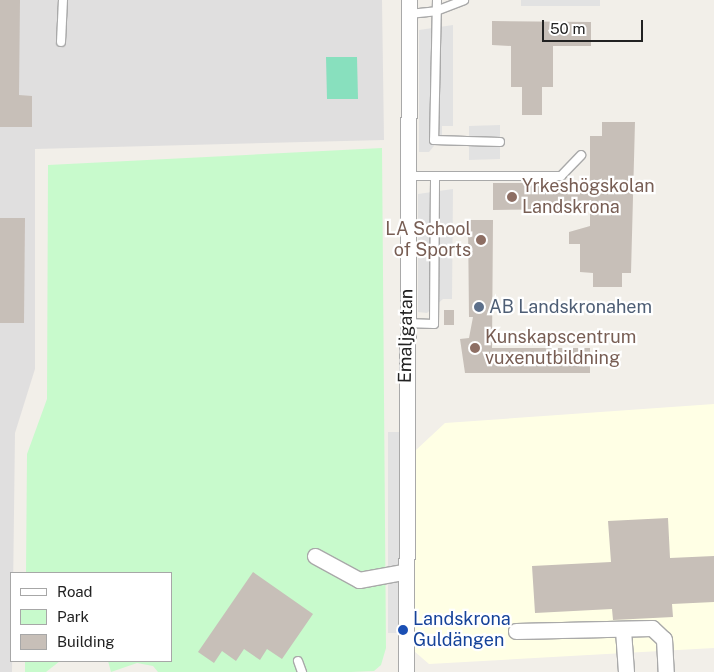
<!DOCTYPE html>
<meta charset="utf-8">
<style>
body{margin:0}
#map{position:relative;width:714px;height:672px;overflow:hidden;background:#f2efe9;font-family:"Public Sans",sans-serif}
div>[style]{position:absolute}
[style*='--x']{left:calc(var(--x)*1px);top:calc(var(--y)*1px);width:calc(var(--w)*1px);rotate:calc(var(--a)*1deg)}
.residential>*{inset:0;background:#e0dfdf}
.education>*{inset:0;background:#ffffe5}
.park>*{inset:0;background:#c8facc}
.pitch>*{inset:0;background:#88e0be}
.parking>*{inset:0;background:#e2e2e2}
.building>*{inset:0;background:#c7bfb8}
.roads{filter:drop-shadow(1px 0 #a9a9a9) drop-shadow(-1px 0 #a9a9a9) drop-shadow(0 1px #a9a9a9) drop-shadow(0 -1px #a9a9a9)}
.lane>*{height:8px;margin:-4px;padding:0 4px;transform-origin:4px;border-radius:4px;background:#fff}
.street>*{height:15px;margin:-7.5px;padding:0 7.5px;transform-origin:7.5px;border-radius:7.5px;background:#fff}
.dots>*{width:14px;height:14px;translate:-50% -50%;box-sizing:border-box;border:2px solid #fff;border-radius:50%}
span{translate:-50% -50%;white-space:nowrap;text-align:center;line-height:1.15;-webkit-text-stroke:4.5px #fff;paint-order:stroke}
.education-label{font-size:18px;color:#785e54}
.left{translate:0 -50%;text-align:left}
.right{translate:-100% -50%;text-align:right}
.service-label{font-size:18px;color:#4e5e75}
.street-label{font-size:18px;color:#222}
.transit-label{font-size:18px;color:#164399}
.legend{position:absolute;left:10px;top:572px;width:162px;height:90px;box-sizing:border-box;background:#fff;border:1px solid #a7a7a7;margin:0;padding:6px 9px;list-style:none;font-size:15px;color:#222}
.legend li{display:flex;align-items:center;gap:10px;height:25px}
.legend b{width:25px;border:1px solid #a7a7a7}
.scale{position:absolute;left:542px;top:20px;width:101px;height:22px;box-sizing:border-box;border:2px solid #222;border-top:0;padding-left:6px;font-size:15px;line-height:18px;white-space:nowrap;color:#222;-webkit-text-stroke:4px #fff;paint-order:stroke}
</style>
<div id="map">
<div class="residential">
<div style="clip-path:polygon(0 0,382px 0,384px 140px,35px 149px,35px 369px,15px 433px,12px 672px,0 672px)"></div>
</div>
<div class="education">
<div style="clip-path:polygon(714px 404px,714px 648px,429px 664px,414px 651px,416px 450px,445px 423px)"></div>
</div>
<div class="park">
<div style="clip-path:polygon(382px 148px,386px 648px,381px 665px,374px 671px,351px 672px,158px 672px,153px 666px,137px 663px,111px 672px,108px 661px,171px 661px,171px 573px,26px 573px,27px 454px,47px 399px,48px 165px)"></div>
<div style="clip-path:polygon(25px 661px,60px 661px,46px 672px,25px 672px)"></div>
</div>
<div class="pitch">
<div style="clip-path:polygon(326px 57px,357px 57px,358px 99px,327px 99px)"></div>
</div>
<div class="parking">
<div style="clip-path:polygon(521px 0,600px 0,600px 6px,521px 6px)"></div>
<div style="clip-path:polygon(453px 25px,453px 126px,442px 126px,442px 136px,429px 152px,419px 152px,419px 30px)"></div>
<div style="clip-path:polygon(500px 125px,500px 159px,469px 160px,469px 126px)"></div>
<div style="clip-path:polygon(453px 189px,452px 299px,443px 299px,427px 313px,418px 312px,418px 194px)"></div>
<div style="clip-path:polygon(388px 432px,399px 432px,399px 633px,388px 633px)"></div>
</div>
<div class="building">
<div style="clip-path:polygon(0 0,20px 0,19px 95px,32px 96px,32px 127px,0 127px)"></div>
<div style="clip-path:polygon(492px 21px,591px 22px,591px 46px,553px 46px,553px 87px,542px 87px,542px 115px,522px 115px,522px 87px,511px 87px,511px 46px,492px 45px)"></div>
<div style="clip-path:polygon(602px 122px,635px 122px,631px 273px,622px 273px,622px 287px,593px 287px,593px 273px,580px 272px,580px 244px,569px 244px,569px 232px,590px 226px,590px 209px,493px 210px,493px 183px,590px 183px,590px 136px,602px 136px)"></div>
<div style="clip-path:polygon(0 218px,25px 218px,24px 323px,0 323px)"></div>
<div style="clip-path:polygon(468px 220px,493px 220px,492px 348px,590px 348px,590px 373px,465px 373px,460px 339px,469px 338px,473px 317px,469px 317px)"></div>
<div style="clip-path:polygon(444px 310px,454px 310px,454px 325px,444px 325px)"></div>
<div style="clip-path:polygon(668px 518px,670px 558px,714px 556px,714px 602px,672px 604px,673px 617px,613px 620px,612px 609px,535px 613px,532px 566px,611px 562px,608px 521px)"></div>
<div style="clip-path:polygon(253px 572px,313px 614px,282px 659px,267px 649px,260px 660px,244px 649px,236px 661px,222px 651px,214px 663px,198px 652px)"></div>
</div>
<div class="roads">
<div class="lane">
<div style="--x:437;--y:0;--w:140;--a:91.2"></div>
<div style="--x:434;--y:140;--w:66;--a:1.7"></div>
<div style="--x:409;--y:14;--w:27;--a:-6"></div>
<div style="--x:436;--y:11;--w:30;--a:-21"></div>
<div style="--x:61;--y:42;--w:42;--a:-87.3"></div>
<div style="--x:407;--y:176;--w:154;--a:0"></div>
<div style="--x:561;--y:176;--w:29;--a:-46"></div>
<div style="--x:406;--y:323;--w:28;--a:2"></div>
<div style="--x:434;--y:324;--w:147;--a:-89.6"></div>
<div style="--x:298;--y:661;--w:12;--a:70"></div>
</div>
<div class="street">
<div style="--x:315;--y:556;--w:50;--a:28.6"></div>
<div style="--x:359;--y:580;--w:45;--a:-10.3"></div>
<div style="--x:623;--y:630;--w:42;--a:85.9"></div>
<div style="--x:516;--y:631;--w:136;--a:-1.3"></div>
<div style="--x:652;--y:628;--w:16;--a:43"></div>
<div style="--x:664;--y:639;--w:33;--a:87"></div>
<div style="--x:406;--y:672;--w:672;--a:-89.74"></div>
</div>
</div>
<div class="dots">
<div style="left:512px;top:197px;background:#8d6e63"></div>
<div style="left:481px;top:240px;background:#8d6e63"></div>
<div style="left:479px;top:307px;background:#5c6f8a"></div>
<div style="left:475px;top:348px;background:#8d6e63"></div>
<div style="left:403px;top:630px;background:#1a4fb4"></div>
</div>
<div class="education-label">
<span class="left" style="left:522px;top:197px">Yrkeshögskolan<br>Landskrona</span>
<span class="right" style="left:471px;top:240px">LA School<br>of Sports</span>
<span class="left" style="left:485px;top:348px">Kunskapscentrum<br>vuxenutbildning</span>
</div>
<div class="service-label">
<span class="left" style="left:489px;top:307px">AB Landskronahem</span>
</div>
<div class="street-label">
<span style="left:406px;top:336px;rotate:-89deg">Emaljgatan</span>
</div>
<div class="transit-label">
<span class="left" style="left:413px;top:630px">Landskrona<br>Guldängen</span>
</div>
<ul class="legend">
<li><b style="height:6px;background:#fff"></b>Road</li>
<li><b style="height:14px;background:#c8facc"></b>Park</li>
<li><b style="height:14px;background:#c7bfb8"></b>Building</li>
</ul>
<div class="scale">50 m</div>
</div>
